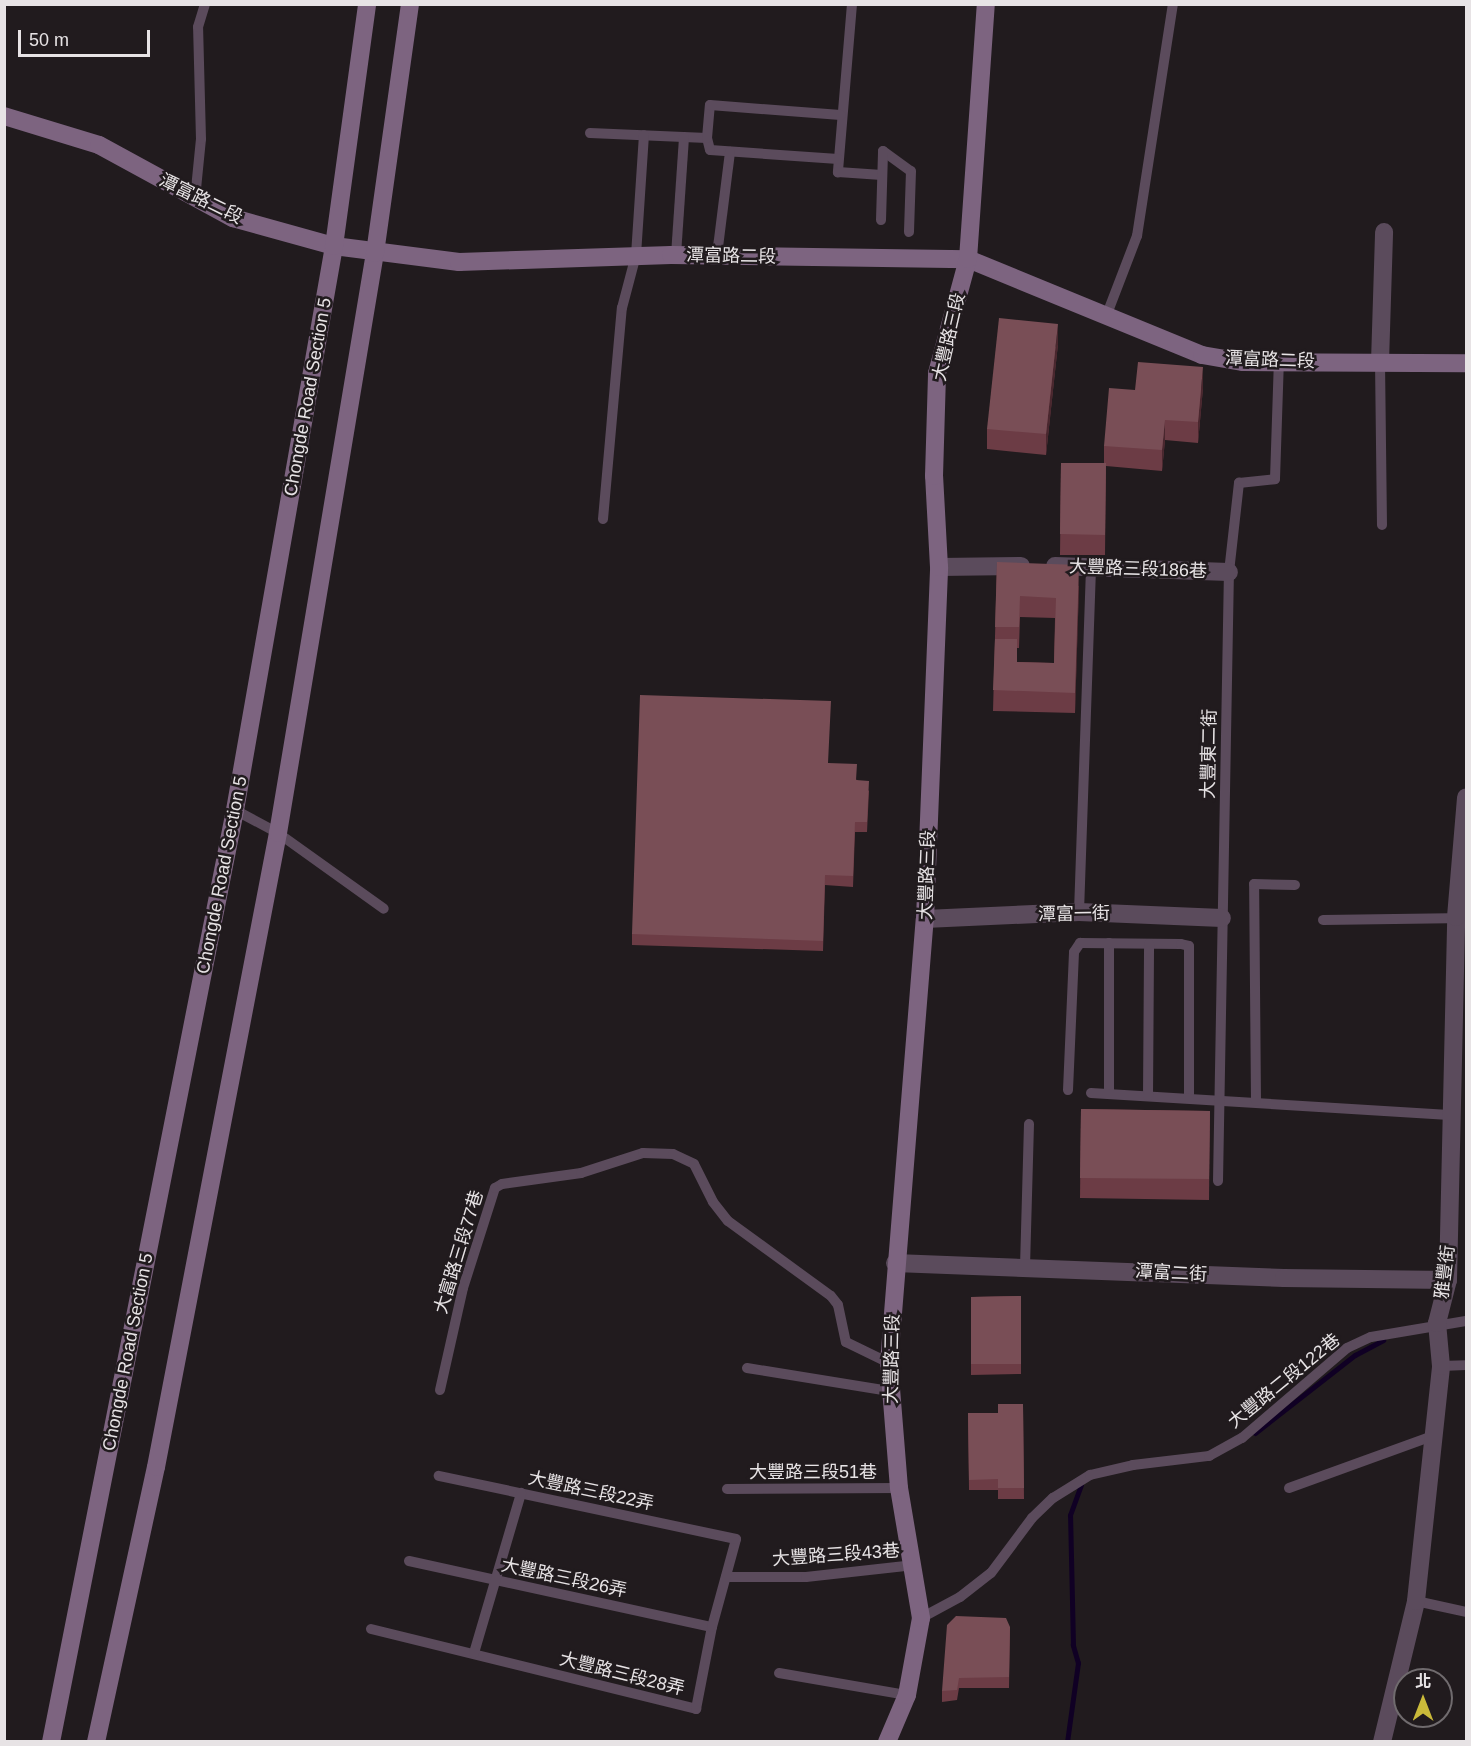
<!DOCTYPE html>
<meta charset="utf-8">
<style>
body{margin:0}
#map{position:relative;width:1471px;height:1746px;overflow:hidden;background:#211b1e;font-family:Arial,"Noto Sans TC",sans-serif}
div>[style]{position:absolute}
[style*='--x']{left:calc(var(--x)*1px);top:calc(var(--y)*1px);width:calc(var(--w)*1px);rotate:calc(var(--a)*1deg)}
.stream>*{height:5px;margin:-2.5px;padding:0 2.5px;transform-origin:2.5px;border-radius:2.5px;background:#100024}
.lane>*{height:10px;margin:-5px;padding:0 5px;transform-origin:5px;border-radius:5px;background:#5b4b5c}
.street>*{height:18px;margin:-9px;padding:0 9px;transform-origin:9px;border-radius:9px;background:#5b4b5c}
.secondary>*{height:18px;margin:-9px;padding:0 9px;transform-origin:9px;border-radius:9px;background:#7d6480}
.wall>*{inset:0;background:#6c3c45}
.shaded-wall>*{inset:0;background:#49272e}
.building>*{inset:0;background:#794e56}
span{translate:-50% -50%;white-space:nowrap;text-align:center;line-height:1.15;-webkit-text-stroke:5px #211b1e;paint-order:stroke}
.street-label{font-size:18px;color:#e7e3e5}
.frame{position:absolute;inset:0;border:6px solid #e7e3e5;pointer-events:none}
.north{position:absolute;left:1393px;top:1668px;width:60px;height:60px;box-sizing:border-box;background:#211b1e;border:2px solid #706b6e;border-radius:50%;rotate:0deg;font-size:16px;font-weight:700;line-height:24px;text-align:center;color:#e7e3e5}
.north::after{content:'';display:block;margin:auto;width:21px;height:27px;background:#caba3a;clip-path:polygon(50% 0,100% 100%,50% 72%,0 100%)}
.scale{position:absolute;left:18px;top:30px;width:132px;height:27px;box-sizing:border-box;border:3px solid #e7e3e5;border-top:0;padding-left:8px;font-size:18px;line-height:21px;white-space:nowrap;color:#e7e3e5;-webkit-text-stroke:4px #211b1e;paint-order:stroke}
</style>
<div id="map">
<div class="stream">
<div style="--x:1255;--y:1433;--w:127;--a:-38"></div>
<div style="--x:1355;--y:1355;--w:32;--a:-28"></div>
<div style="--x:1067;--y:1742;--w:80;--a:-82.1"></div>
<div style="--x:1078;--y:1663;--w:19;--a:-106"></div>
<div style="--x:1073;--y:1645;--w:130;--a:-91.3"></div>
<div style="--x:1070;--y:1515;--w:32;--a:-70"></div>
</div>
<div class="lane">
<div style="--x:852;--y:4;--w:169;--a:94.8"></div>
<div style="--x:838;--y:172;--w:44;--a:3.9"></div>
<div style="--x:590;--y:133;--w:117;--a:2.4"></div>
<div style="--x:883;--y:151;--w:34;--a:36"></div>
<div style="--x:911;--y:171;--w:61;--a:91.9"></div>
<div style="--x:838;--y:159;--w:128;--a:-176"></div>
<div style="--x:710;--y:150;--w:12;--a:-104"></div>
<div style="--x:707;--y:138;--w:33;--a:-85"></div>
<div style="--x:710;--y:105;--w:131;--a:4.4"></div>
<div style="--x:195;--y:199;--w:60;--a:-84.3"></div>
<div style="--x:201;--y:139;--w:112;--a:-91.5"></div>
<div style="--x:198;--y:27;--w:24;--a:-73"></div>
<div style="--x:881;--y:220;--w:69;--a:-88.3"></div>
<div style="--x:676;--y:255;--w:118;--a:-86.1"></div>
<div style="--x:717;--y:255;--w:104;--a:-82.8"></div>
<div style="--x:1107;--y:314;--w:84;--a:-69"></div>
<div style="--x:1137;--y:236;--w:235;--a:-81.2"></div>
<div style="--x:1380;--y:362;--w:163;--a:89.3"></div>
<div style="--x:603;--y:519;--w:212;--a:-84.9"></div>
<div style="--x:622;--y:308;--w:55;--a:-75.2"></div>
<div style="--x:636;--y:255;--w:120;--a:-86.2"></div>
<div style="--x:235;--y:810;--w:49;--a:28.1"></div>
<div style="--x:278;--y:833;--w:130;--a:35.6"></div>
<div style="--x:1079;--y:912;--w:347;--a:-88"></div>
<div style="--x:1323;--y:920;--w:143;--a:-0.8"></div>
<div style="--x:1109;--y:943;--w:151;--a:90"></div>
<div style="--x:1068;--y:1090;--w:138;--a:-87.5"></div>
<div style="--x:1074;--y:952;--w:11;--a:-56"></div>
<div style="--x:1080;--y:943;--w:101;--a:0.6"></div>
<div style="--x:1181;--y:944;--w:8;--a:14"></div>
<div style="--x:1189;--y:946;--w:152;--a:90"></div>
<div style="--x:1091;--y:1093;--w:363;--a:3.5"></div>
<div style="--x:1148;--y:1096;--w:152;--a:-89.6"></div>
<div style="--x:1256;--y:1101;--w:217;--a:-90.5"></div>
<div style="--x:1254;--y:884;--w:41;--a:1.4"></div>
<div style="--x:1218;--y:1181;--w:609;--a:-88.97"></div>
<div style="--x:1229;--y:572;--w:90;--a:-83.6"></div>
<div style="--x:1239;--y:483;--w:36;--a:-6"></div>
<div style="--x:1275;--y:479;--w:118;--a:-88.1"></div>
<div style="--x:1025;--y:1267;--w:143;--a:-88.4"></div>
<div style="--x:1441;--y:1366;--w:25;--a:-2"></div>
<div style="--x:747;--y:1368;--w:144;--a:9.2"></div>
<div style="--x:440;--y:1390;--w:105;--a:-77.3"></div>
<div style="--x:463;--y:1288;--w:105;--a:-72.3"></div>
<div style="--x:495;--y:1188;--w:8;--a:-30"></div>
<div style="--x:502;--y:1184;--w:80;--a:-7.9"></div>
<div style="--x:581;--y:1173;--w:65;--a:-17.9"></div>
<div style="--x:643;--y:1153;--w:30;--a:2"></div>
<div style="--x:673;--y:1154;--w:23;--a:25"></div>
<div style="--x:694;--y:1164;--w:42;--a:63.4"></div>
<div style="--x:713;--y:1202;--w:24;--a:52"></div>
<div style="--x:728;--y:1221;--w:127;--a:36.1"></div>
<div style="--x:831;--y:1296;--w:11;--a:52"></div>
<div style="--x:838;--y:1305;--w:38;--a:78"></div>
<div style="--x:846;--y:1342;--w:48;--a:26"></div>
<div style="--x:1289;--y:1488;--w:153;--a:-19.9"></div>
<div style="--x:727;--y:1489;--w:172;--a:-0.3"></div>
<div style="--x:409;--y:1561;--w:310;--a:12.3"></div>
<div style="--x:726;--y:1577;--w:80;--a:0"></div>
<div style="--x:806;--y:1577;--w:109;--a:-6.3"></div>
<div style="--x:1416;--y:1601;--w:51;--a:12.4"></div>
<div style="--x:921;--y:1618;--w:44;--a:-28.3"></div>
<div style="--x:960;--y:1597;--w:39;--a:-38"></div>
<div style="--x:991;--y:1573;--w:69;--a:-53.3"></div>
<div style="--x:1032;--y:1518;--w:29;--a:-44"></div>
<div style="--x:1053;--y:1498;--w:44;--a:-31.9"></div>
<div style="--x:1090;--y:1475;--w:44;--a:-13.1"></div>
<div style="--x:1133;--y:1465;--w:77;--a:-6.8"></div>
<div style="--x:1209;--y:1456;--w:38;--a:-29"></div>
<div style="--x:1242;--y:1438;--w:138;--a:-40.6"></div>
<div style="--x:1347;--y:1348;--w:26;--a:-25"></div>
<div style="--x:1371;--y:1337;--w:96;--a:-9.6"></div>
<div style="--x:371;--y:1629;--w:335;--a:13.8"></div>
<div style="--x:696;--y:1709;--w:84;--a:-79"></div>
<div style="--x:712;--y:1627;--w:91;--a:-74.7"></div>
<div style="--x:736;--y:1539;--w:304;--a:-168"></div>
<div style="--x:474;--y:1653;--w:167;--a:-73.6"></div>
<div style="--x:779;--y:1673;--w:130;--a:9.8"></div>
</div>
<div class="street">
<div style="--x:1380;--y:362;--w:130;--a:-88.2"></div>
<div style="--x:1055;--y:566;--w:174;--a:2"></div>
<div style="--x:939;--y:567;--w:82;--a:-0.7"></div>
<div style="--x:925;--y:919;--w:154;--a:-2.6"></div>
<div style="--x:1079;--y:912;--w:143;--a:2.4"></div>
<div style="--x:895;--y:1263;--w:389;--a:2.2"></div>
<div style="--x:1284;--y:1278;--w:164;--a:0.7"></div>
<div style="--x:1382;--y:1742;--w:145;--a:-76.4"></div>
<div style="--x:1416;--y:1601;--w:236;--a:-83.9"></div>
<div style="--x:1441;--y:1366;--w:43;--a:-95.3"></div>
<div style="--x:1437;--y:1323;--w:44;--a:-75.7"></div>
<div style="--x:1448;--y:1280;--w:363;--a:-88.7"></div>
<div style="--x:1456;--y:917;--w:120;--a:-85.2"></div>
</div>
<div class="secondary">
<div style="--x:4;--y:116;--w:99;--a:17"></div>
<div style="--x:99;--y:145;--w:153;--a:28.6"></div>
<div style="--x:233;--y:218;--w:105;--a:15.5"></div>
<div style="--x:334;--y:246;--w:126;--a:7.3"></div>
<div style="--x:459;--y:262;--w:212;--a:-1.9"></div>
<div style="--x:671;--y:255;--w:297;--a:0.8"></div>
<div style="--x:968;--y:259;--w:253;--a:22.3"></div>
<div style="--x:1202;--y:355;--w:42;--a:9.7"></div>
<div style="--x:1243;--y:362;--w:223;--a:0.3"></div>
<div style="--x:51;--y:1742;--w:950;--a:-78.83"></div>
<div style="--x:235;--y:810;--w:573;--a:-80.04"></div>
<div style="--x:334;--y:246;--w:244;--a:-82.2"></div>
<div style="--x:96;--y:1742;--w:281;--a:-77.7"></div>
<div style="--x:156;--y:1467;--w:646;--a:-79.11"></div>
<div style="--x:278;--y:833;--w:588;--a:-80.51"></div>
<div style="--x:375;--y:253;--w:251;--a:-82"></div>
<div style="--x:887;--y:1742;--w:51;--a:-66.9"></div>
<div style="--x:907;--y:1695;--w:78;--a:-79.7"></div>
<div style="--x:921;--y:1618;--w:132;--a:-99.6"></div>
<div style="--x:899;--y:1488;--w:125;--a:-94.6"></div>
<div style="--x:889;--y:1363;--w:445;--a:-85.4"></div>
<div style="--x:925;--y:919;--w:352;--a:-87.7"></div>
<div style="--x:939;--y:567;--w:91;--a:-93.1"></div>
<div style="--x:934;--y:476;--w:103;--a:-88.3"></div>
<div style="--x:937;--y:373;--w:118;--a:-74.8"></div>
<div style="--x:968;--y:259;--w:256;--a:-86"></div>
</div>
<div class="wall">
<div style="clip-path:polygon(1058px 344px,1046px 455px,987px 449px,987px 429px)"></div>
<div style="clip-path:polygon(1203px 388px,1198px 443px,1165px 440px,1162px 471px,1106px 466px,1105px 555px,1060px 555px,1061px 463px,1104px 463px,1104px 446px,1135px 390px)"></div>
<div style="clip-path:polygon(evenodd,997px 562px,1079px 586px,1075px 713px,993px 711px,997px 562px,1020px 617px,1055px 618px,1054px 663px,1017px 662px,1017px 648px,1019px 648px,1020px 617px)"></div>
<div style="clip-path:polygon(829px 763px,857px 780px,869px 791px,867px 832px,855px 832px,853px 887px,825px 885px,823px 951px,632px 945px,632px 934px)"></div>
<div style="clip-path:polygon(1081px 1109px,1210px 1111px,1209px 1200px,1080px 1198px)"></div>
<div style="clip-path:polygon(1021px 1296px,1021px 1374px,971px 1375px,971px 1297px)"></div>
<div style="clip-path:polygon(1023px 1404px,1024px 1499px,998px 1499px,998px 1490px,969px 1490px,968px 1413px,998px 1413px)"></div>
<div style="clip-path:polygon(1010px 1627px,1009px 1688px,959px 1688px,957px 1700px,942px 1702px,942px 1691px)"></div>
</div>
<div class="shaded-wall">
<div style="clip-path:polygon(1058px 324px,1058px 344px,1046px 455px,1046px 434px)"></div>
<div style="clip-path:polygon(1203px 367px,1203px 388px,1198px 443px,1198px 422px)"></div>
<div style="clip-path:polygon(1165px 420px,1165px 440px,1162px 471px,1162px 450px)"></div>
<div style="clip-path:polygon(1079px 565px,1079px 586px,1075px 713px,1075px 693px)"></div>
</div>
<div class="building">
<div style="clip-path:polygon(999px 318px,1058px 324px,1046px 434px,987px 429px)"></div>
<div style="clip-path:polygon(1138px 362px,1203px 367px,1198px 422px,1165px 420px,1162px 450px,1104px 446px,1109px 388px,1135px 390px)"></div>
<div style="clip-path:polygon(1061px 463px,1106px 463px,1105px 535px,1060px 534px)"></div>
<div style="clip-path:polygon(997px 562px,1079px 565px,1075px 693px,993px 690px,995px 639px,1017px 639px,1017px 662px,1054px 663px,1056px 598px,1020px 596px,1019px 627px,995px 627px)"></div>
<div style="clip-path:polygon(640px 695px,831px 701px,828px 763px,857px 764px,856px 780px,869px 781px,867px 822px,855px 822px,853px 876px,825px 875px,823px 941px,632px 934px)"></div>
<div style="clip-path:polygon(1081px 1109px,1210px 1111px,1209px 1179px,1080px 1178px)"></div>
<div style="clip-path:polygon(1021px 1296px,1021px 1364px,971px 1364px,971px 1297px)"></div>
<div style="clip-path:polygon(998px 1404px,1023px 1404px,1024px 1488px,998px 1488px,998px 1479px,969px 1480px,968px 1413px,998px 1413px)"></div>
<div style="clip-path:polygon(956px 1616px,1006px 1618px,1010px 1627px,1009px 1677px,959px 1678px,957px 1690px,942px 1691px,947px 1625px)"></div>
</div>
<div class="street-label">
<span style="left:201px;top:199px;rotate:26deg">潭富路二段</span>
<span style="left:731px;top:256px;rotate:1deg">潭富路二段</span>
<span style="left:949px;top:337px;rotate:-77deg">大豐路三段</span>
<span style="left:1270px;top:360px;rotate:2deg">潭富路二段</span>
<span style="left:308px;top:397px;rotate:-80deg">Chongde Road Section 5</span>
<span style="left:1138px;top:569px;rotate:2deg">大豐路三段186巷</span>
<span style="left:1209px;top:754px;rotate:-89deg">大豐東二街</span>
<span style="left:222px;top:875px;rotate:-79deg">Chongde Road Section 5</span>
<span style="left:927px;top:875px;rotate:-88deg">大豐路三段</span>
<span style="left:1074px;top:914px;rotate:-1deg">潭富一街</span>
<span style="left:459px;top:1252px;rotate:-73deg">大富路三段77巷</span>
<span style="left:1445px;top:1272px;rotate:-83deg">雅豐街</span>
<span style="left:1171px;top:1273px;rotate:3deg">潭富二街</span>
<span style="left:128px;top:1352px;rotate:-79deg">Chongde Road Section 5</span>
<span style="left:892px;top:1359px;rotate:-89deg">大豐路三段</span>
<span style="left:1284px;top:1381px;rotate:-39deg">大豐路二段122巷</span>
<span style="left:813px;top:1472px">大豐路三段51巷</span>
<span style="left:591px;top:1491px;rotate:12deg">大豐路三段22弄</span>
<span style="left:836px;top:1555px;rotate:-4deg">大豐路三段43巷</span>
<span style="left:564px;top:1578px;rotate:12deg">大豐路三段26弄</span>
<span style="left:622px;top:1674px;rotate:14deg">大豐路三段28弄</span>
</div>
<div class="frame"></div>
<div class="north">北</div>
<div class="scale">50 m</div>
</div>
